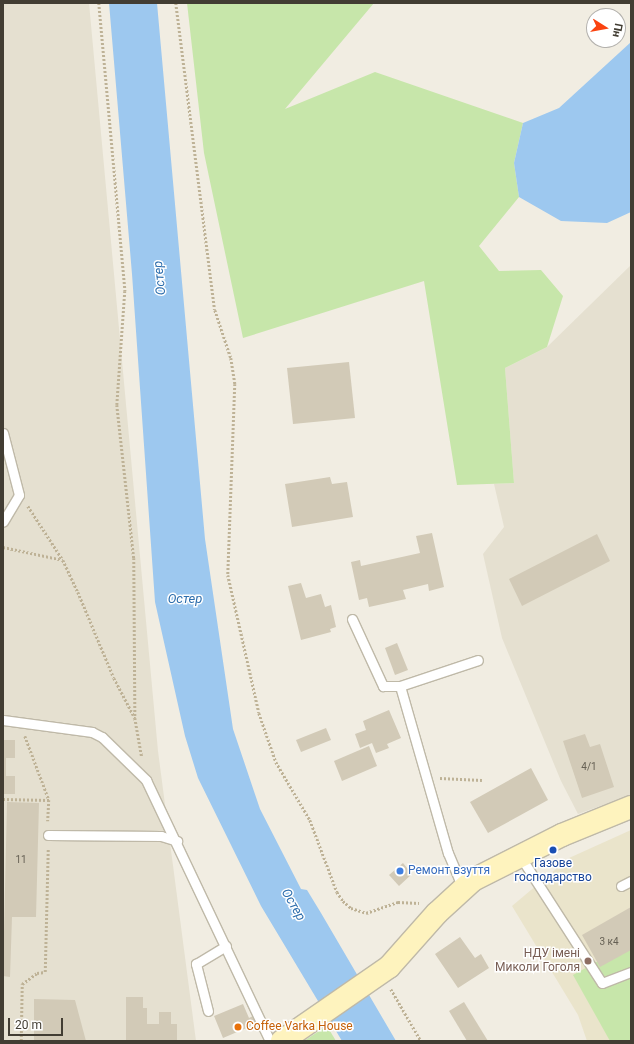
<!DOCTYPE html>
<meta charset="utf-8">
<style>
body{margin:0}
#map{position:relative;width:634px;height:1044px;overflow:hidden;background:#f1ede2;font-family:Roboto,sans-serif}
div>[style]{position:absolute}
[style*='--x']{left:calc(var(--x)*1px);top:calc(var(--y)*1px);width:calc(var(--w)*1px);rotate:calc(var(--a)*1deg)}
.residential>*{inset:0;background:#e5e0d0}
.education>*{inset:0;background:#eae4cb}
.green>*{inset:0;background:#c7e6aa}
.water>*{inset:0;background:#9dc8ef}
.building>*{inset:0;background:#d2cab7}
.path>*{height:2.5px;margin-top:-1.25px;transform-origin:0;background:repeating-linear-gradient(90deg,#beb296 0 2px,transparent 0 4px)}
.roads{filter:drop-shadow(1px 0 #bfb9a8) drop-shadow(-1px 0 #bfb9a8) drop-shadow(0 1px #bfb9a8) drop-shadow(0 -1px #bfb9a8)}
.lane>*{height:9px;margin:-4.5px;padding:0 4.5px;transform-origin:4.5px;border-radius:4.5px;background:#fff}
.secondary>*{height:22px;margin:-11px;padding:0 11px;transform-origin:11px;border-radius:11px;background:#fef3be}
.dots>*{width:11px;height:11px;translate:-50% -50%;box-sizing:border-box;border:2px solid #fff;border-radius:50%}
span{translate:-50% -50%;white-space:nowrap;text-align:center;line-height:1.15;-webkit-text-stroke:3px #fff;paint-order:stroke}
.number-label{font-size:10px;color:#666054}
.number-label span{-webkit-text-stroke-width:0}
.transit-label{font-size:12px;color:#164399}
.shop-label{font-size:12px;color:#366cbe}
.left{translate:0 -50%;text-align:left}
.education-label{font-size:12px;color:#785e54}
.right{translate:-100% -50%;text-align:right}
.food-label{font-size:12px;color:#c56008}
.water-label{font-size:13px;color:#2d6ead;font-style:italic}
.frame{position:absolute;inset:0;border:4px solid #423d33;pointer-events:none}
.north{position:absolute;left:586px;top:8px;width:40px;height:40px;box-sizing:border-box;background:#fff;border:1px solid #b3b1ad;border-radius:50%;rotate:101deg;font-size:11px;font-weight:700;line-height:16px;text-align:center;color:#423d33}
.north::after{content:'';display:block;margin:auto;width:14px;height:18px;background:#fa4310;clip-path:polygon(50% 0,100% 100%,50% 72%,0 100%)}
.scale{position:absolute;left:8px;top:1018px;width:55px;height:18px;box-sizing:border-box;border:2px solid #423d33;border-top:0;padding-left:5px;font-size:12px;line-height:14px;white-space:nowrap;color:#423d33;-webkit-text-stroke:3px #fff;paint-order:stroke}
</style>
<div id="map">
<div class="residential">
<div style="clip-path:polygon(3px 3px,89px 3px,158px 751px,196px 1041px,3px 1041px)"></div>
<div style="clip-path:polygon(631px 265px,631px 795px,578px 814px,561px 781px,502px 638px,483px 554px,504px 527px,494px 484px,514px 483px,505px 368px,547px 347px)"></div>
</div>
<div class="education">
<div style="clip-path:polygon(631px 830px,631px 1041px,587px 1041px,578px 1015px,512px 906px,569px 858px)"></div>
</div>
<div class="green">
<div style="clip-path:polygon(187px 3px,374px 3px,285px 109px,375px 72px,523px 123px,514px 163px,519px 197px,479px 246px,499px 271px,541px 270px,563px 296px,547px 347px,505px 368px,514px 483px,457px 485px,424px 281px,243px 338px,204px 153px)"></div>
<div style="clip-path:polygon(631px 943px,631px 1041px,610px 1041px,573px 975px)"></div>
<div style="clip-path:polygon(327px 1026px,336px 1041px,304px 1041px,319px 1031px)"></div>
</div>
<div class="water">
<div style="clip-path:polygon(109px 3px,157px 3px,205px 539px,233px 729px,260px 809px,301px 889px,307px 890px,321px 913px,396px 1041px,342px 1041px,261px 906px,198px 778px,185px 736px,155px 602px,132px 274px)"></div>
<div style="clip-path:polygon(631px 42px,631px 212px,607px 223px,561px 221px,519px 197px,514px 163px,523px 123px,559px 108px)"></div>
</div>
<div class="building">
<div style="clip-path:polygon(349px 362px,355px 418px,293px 424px,287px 368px)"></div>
<div style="clip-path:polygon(330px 477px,332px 484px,347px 482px,353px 517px,292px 527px,285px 484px)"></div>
<div style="clip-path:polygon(432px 533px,444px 587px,429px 591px,428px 584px,403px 590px,406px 599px,369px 607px,367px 598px,359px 600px,351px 562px,360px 560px,361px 566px,420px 553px,416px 536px)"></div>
<div style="clip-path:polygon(597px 534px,610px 561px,522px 606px,509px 579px)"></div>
<div style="clip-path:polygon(301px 583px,306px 598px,321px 594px,325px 607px,331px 605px,336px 627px,330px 629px,331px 632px,301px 640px,288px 586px)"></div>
<div style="clip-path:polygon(397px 643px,408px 670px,395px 675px,385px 648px)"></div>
<div style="clip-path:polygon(389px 710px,401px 738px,387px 744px,389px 748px,376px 753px,372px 743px,360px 748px,355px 734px,366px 730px,363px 721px)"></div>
<div style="clip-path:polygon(326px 728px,331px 740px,301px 752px,296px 740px)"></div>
<div style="clip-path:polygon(585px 734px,590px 747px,600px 744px,614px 787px,582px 798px,563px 741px)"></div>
<div style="clip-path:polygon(3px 740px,15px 740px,15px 758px,6px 758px,6px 776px,15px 776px,15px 794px,3px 794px)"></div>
<div style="clip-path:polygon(369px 746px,377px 766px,342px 781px,334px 761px)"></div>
<div style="clip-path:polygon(531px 768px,548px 800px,488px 833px,470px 802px)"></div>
<div style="clip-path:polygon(7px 802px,39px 803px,36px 917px,12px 917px,10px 977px,3px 976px)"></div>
<div style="clip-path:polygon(403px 863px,412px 874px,399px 886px,389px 875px)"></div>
<div style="clip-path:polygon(631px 907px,631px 950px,600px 967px,582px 935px)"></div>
<div style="clip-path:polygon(460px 937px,475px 958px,481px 954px,489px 968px,458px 988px,435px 954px)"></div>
<div style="clip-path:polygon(126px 997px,143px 997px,143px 1008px,147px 1008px,147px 1024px,159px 1024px,159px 1012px,171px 1012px,171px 1024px,177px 1024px,177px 1041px,126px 1041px)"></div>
<div style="clip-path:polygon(34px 999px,75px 1000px,86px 1041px,34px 1041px)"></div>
<div style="clip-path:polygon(464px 1002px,488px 1041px,467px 1041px,449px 1011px)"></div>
<div style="clip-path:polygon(243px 1004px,249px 1018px,253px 1016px,256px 1024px,223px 1038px,214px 1016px)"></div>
</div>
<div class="path">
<div style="--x:99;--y:3;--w:289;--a:84.8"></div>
<div style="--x:125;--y:291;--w:114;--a:94"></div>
<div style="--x:117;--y:405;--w:154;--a:83.7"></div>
<div style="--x:134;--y:558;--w:160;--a:89.6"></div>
<div style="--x:176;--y:3;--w:309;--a:82.8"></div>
<div style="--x:215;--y:310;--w:51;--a:71.6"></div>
<div style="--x:231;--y:358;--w:26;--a:81"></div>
<div style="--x:235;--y:384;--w:191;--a:92.1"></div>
<div style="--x:228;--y:575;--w:141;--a:77.3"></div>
<div style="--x:259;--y:713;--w:52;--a:70.9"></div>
<div style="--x:276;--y:762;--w:67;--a:59.6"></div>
<div style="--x:310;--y:820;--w:77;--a:69.4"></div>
<div style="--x:337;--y:892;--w:11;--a:56"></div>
<div style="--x:343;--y:901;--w:11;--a:41"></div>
<div style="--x:351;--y:908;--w:16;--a:18"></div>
<div style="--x:366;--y:913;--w:34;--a:-19"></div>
<div style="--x:398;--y:902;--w:21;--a:3"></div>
<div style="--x:28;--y:506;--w:64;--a:57.1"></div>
<div style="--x:63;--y:560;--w:35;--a:65"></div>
<div style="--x:78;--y:592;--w:93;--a:67.3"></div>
<div style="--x:114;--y:678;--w:45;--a:62.3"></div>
<div style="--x:135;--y:718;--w:39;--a:80"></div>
<div style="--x:3;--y:547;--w:61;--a:12.2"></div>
<div style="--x:25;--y:736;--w:68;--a:69.4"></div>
<div style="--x:49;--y:800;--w:21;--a:93"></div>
<div style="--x:440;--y:778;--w:42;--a:2.7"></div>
<div style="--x:3;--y:799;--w:46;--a:1.2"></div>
<div style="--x:391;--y:989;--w:60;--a:60"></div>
<div style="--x:21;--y:1041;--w:57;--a:-89"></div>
<div style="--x:22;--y:984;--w:19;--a:-36"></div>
<div style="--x:37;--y:973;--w:8;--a:-7"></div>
<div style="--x:45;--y:972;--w:124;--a:-88.6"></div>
</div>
<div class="roads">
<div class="lane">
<div style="--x:3;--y:433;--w:64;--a:75.5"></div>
<div style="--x:19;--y:495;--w:31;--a:121"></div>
<div style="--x:352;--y:619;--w:74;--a:65.2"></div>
<div style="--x:383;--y:686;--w:17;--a:0"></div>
<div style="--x:400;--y:686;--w:174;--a:74"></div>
<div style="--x:448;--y:853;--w:38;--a:67"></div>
<div style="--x:400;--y:686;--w:82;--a:-18.4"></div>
<div style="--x:3;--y:720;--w:90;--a:7.7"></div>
<div style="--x:92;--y:732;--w:11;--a:27"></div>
<div style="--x:102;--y:737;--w:62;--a:44.3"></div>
<div style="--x:146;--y:780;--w:289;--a:64.6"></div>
<div style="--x:48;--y:835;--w:113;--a:0.5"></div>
<div style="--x:161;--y:836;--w:17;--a:17"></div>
<div style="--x:520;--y:856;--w:151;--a:57.2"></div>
<div style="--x:602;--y:983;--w:31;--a:-21"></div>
<div style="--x:621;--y:886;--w:11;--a:-27"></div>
<div style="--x:208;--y:1011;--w:49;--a:-104.3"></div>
<div style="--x:196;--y:964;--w:35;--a:-31"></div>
</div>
<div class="secondary">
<div style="--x:282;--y:1041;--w:130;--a:-34.7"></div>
<div style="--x:389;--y:967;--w:72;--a:-48.4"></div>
<div style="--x:437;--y:913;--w:49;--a:-42.5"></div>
<div style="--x:473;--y:880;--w:100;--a:-26.8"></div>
<div style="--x:562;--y:835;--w:74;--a:-22.1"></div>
</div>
</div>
<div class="dots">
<div style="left:553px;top:850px;background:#1a4fb4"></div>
<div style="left:400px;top:871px;background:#3f7fe0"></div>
<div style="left:588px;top:961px;background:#8d6e63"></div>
<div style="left:238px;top:1027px;background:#e8710a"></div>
</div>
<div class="number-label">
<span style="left:589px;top:767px">4/1</span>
<span style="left:21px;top:860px">11</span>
<span style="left:609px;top:942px">3 к4</span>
</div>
<div class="transit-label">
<span style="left:553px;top:871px">Газове<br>господарство</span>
</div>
<div class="shop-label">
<span class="left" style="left:408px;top:871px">Ремонт взуття</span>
</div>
<div class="education-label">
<span class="right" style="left:580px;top:961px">НДУ імені<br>Миколи Гоголя</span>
</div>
<div class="food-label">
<span class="left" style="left:246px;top:1027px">Coffee Varka House</span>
</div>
<div class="water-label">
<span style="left:160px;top:278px;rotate:-96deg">Остер</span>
<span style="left:185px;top:599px">Остер</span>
<span style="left:293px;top:905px;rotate:60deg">Остер</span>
</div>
<div class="frame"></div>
<div class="north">Пн</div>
<div class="scale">20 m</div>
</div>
